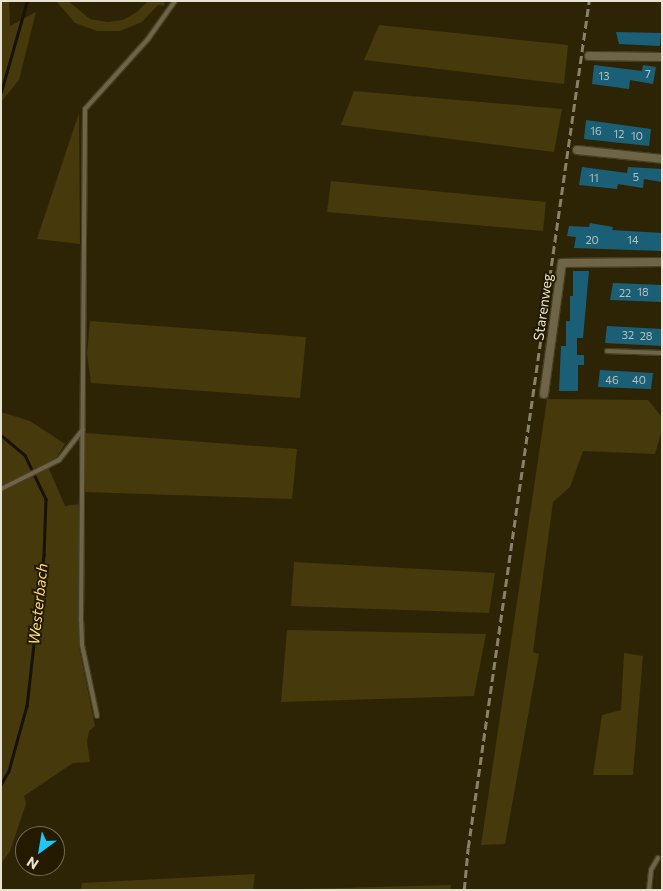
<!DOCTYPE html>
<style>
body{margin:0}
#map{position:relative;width:663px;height:891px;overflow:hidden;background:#2d2405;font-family:Commissioner,sans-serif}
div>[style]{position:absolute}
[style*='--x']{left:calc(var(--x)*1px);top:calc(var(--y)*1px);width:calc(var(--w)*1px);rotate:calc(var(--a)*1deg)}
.green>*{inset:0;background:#46390c}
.stream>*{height:2.5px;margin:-1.25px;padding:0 1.25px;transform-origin:1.25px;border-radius:1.25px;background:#181200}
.building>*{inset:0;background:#1b5f76}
.roads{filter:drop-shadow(1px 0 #473f22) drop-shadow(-1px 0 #473f22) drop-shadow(0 1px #473f22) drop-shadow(0 -1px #473f22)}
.service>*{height:4px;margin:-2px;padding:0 2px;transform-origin:2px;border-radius:2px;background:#6e6549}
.minor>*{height:8px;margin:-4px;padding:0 4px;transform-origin:4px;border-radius:4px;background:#6e6549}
.rail>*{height:2.5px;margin-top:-1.25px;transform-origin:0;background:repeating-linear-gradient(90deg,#898169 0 8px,transparent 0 12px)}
span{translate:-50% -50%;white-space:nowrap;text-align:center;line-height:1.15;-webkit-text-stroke:4px #231a00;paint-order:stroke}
.number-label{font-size:11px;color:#b5c1ba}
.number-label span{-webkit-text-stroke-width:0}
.street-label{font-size:14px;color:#e8e2d1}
.water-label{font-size:15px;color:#fcdc79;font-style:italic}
.frame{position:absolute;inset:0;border:2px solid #e8e2d1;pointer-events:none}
.north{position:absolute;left:15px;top:826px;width:50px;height:50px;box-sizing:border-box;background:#231a00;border:1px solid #726a54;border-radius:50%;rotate:212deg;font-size:14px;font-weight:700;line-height:20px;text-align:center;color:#e8e2d1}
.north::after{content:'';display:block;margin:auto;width:18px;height:22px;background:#1dc9fc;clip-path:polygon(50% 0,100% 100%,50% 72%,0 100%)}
</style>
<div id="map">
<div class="green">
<div style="clip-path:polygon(1px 1px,9px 1px,10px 26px,36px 12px,19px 80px,1px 102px)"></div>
<div style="clip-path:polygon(56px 1px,68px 1px,90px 19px,107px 22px,123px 20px,137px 12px,148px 1px,165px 1px,164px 6px,158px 5px,142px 22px,120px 31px,97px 31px,75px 23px)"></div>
<div style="clip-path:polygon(379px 25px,568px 45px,564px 84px,364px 60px)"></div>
<div style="clip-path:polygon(354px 91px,562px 109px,554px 152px,341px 125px)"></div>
<div style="clip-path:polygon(79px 113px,80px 244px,37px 239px)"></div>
<div style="clip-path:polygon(331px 181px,546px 202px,543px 231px,327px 212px)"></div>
<div style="clip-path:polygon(90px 321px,306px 337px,300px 398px,91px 383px,87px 354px)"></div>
<div style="clip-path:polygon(547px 399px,648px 400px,662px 417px,662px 430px,655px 454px,583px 451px,570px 487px,553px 502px,533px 652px,539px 654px,505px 844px,481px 845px)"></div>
<div style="clip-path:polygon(1px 412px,30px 421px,65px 444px,49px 469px,65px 506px,79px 504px,79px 647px,95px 726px,89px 731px,87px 742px,90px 762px,73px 763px,24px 796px,26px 804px,10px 851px,1px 864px)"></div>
<div style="clip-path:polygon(85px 433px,297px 449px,292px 499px,84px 492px)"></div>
<div style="clip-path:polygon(294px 562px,495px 573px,489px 613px,291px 606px)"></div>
<div style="clip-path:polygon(287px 630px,486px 634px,474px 696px,281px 702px)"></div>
<div style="clip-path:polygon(624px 653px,643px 656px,633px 775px,593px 775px,602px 715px,621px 710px)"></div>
<div style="clip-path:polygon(255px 874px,253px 890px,81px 890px,82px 883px)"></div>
<div style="clip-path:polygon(451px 885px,450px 890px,264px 890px)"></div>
</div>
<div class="stream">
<div style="--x:1;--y:92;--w:95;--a:-74.1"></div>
<div style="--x:1;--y:435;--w:31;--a:40"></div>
<div style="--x:25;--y:455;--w:49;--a:64.5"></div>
<div style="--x:46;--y:499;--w:56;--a:92"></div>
<div style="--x:44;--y:555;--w:152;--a:96.4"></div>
<div style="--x:27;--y:706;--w:67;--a:105.5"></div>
<div style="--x:9;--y:771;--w:16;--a:120"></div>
</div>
<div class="building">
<div style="clip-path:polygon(616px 32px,661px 33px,660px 46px,619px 44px)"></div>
<div style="clip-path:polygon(594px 65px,642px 71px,643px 65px,656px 67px,653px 84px,630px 80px,629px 89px,592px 84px)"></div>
<div style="clip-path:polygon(586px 120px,651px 129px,649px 146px,584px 139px)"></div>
<div style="clip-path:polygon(582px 167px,627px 173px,628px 167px,662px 169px,662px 182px,644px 179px,643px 188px,618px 184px,617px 189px,579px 185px)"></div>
<div style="clip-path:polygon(590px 223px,613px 227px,612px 230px,662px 233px,662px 251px,574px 248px,576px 237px,567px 236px,569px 226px,589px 227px)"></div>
<div style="clip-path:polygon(573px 271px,589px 271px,583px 338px,577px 338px,577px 355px,584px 355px,584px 365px,578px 365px,578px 391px,559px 391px,561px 346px,566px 346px,566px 321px,570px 321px,570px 296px,573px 296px)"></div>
<div style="clip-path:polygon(613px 283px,662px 285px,662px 302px,610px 300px)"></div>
<div style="clip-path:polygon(607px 326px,662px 329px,662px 346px,605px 343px)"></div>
<div style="clip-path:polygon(600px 370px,653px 373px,651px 389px,598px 387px)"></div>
</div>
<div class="roads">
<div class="service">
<div style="--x:607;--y:351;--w:55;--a:2.1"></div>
<div style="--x:1;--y:489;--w:65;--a:-26.6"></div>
<div style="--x:59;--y:460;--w:39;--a:-52"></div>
<div style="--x:97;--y:716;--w:73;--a:-101.9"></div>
<div style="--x:82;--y:645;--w:24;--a:-92"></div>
<div style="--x:81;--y:621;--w:512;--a:-89.55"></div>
<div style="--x:85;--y:109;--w:94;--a:-48"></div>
<div style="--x:148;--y:39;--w:47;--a:-54.6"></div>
<div style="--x:649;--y:890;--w:20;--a:-84"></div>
<div style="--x:651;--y:870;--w:14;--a:-60"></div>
</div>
<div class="minor">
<div style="--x:589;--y:56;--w:73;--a:0.8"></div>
<div style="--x:577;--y:150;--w:85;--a:6"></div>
<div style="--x:544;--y:394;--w:132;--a:-82.2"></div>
<div style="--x:562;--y:263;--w:100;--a:-0.6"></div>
</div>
</div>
<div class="rail">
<div style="--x:464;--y:890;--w:42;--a:-84.6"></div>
<div style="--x:468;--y:848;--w:856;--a:-81.87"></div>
</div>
<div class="number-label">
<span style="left:648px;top:74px">7</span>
<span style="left:604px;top:76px">13</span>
<span style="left:596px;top:131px">16</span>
<span style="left:619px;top:134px">12</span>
<span style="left:637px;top:136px">10</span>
<span style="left:636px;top:177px">5</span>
<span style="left:594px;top:178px">11</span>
<span style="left:592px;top:240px">20</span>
<span style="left:633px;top:240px">14</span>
<span style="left:643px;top:292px">18</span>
<span style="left:625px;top:293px">22</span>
<span style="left:628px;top:335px">32</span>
<span style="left:646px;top:336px">28</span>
<span style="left:612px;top:380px">46</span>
<span style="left:639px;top:380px">40</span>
</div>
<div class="street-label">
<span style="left:543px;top:307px;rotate:-82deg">Starenweg</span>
</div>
<div class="water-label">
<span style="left:38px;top:604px;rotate:-84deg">Westerbach</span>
</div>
<div class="frame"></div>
<div class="north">N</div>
</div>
